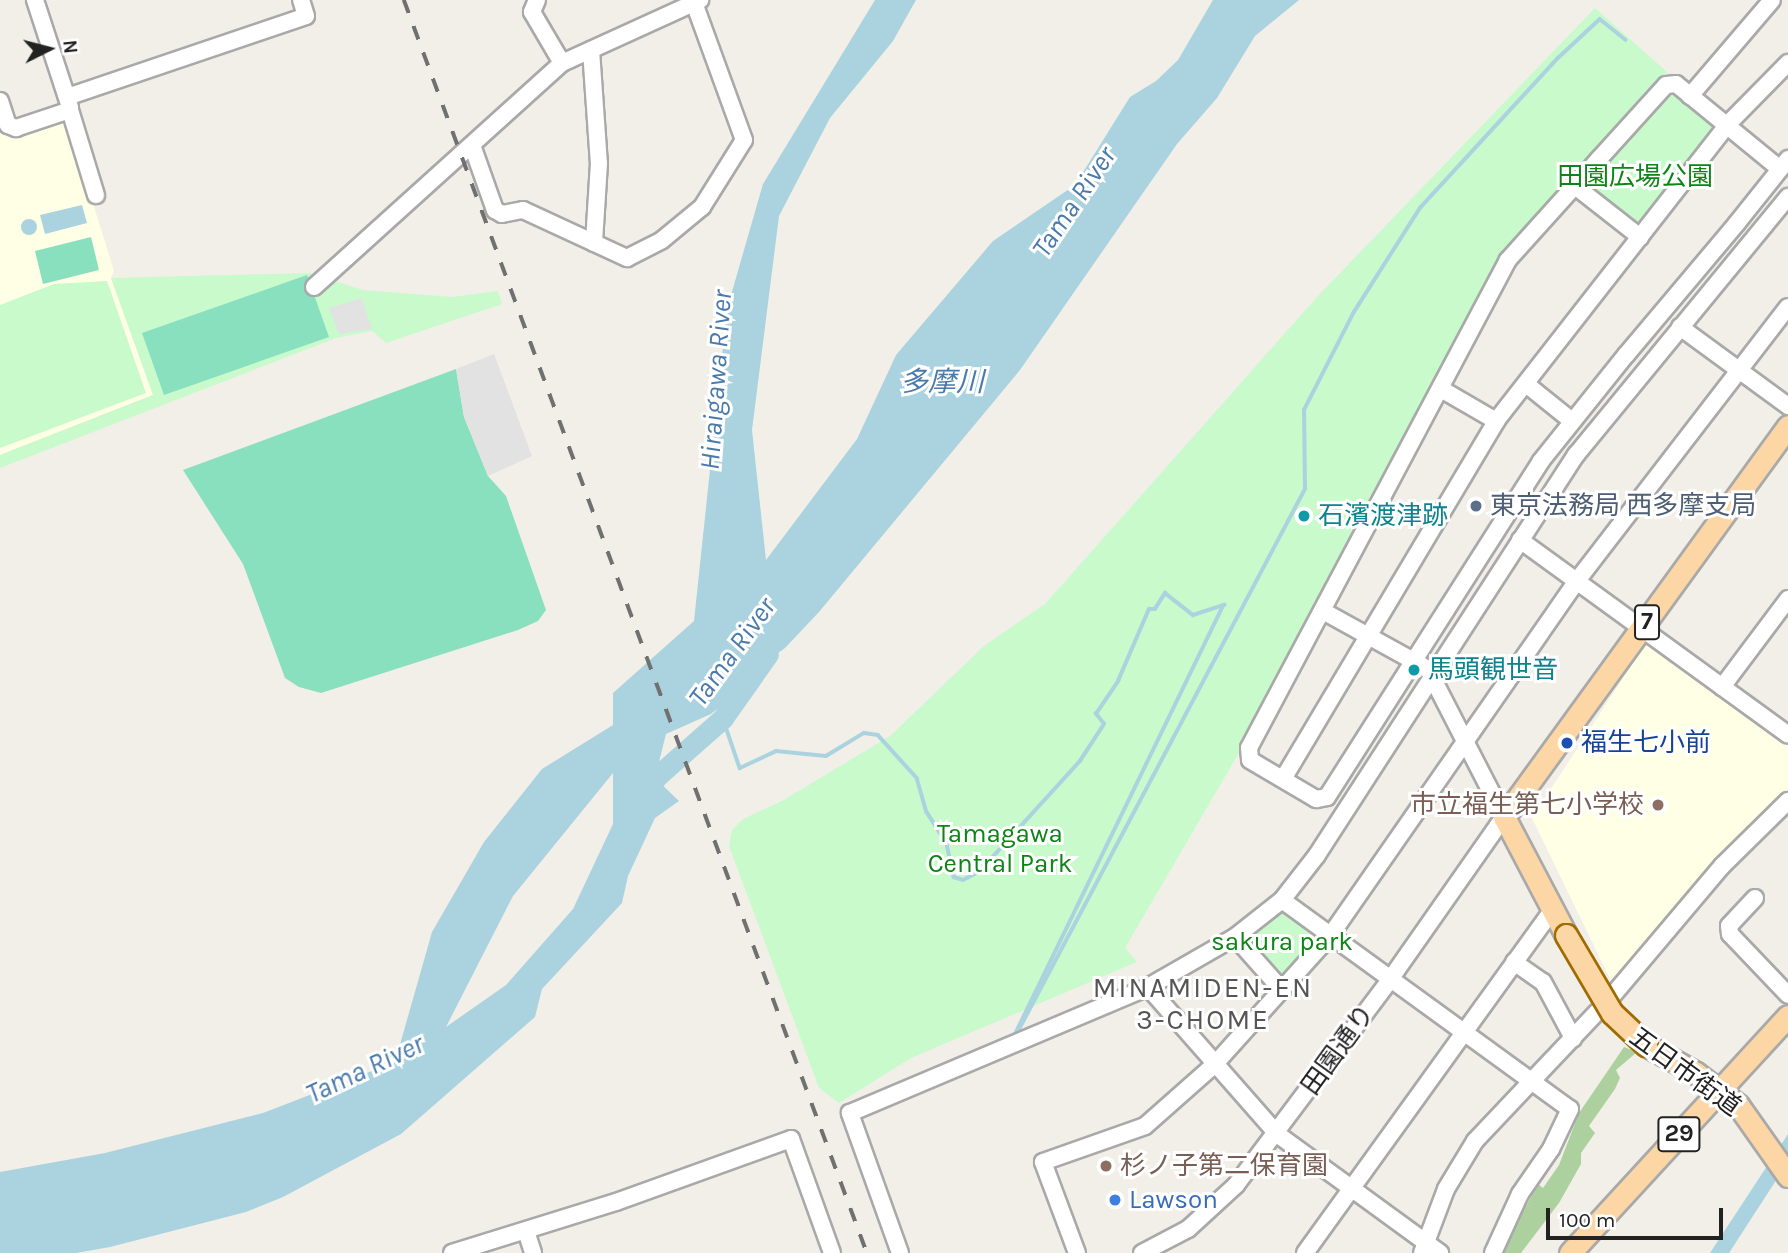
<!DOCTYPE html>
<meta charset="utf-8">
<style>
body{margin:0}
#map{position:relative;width:1788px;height:1253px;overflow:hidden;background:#f2efe9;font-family:Karla,"Noto Sans JP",sans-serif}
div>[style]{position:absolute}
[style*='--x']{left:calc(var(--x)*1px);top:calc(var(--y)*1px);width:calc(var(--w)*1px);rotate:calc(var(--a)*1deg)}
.education>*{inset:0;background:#ffffe5}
.forest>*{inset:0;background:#add19e}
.park>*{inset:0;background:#c8facc}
.pitch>*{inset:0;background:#88e0be}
.parking>*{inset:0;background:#e2e2e2}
.water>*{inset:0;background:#aad3df}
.round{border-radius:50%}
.stream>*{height:3.5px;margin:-1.75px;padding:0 1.75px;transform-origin:1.75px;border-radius:1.75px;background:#aad3df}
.river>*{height:21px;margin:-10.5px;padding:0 10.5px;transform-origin:10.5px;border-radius:10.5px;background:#aad3df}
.roads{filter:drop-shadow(2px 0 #a9a9a9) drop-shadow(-2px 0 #a9a9a9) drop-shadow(0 2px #a9a9a9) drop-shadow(0 -2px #a9a9a9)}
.minor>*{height:16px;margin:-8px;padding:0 8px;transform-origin:8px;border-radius:8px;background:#fff}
.major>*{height:21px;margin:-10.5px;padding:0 10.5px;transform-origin:10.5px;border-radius:10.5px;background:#fcd6a4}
.rail>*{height:3.5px;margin-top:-1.75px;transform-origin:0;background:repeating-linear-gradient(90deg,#707070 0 14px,transparent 0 28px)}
.bridges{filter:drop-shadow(2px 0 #a06b00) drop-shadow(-2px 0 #a06b00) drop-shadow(0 2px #a06b00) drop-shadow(0 -2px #a06b00)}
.major-bridge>*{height:21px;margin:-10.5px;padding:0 10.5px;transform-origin:10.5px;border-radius:10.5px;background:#fcd6a4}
.dots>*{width:19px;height:19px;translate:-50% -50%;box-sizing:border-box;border:4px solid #fff;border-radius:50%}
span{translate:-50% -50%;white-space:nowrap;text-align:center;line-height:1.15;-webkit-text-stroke:6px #fff;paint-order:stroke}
.shield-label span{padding:2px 5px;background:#fff;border:2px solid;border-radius:5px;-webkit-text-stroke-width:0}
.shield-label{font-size:24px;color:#222;font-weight:700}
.park-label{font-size:26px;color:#0c8416}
.service-label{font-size:26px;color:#4e5e75}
.left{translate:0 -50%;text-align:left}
.culture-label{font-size:26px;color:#0d838f}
.transit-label{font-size:26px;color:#164399}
.education-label{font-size:26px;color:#785e54}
.right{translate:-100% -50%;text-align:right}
.street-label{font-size:26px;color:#222}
.shop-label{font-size:26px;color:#366cbe}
.water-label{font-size:28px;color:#4a7aab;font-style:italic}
.neighbourhood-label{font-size:28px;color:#555;letter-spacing:2px}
.north{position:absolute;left:14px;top:14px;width:70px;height:70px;-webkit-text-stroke:5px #fff;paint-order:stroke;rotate:84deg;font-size:19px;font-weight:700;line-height:28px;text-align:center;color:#222}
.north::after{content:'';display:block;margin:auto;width:24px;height:32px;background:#222;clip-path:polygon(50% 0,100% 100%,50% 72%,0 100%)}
.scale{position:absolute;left:1546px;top:1208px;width:177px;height:32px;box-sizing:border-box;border:4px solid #222;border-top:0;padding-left:9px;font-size:21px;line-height:24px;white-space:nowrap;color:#222;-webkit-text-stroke:5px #fff;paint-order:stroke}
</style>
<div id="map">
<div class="education">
<div style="clip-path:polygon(62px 118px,67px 120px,114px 271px,111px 278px,153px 395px,0 455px,0 120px,6px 136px)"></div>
<div style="clip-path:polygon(1651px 635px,1788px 730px,1788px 792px,1611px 981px,1532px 818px)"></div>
</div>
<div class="forest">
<div style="clip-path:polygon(1624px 1047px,1637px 1052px,1616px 1070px,1620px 1078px,1615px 1089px,1589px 1126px,1595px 1133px,1581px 1153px,1581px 1164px,1559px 1203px,1521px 1253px,1501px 1253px,1538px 1184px,1543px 1188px,1559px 1165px,1579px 1113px)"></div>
</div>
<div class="park">
<div style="clip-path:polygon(1595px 8px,1667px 72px,1662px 79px,1718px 126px,1636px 228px,1573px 178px,1503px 255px,1237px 756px,1125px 948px,1137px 962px,911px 1058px,839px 1103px,819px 1088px,729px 846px,732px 830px,743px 819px,782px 801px,890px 736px,985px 645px,1045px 604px,1317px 297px)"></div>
<div style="clip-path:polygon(310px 273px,363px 290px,452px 297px,498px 291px,502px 304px,386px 343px,372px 331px,336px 338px,0 468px,0 455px,153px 395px,111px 278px)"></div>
<div style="clip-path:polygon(107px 281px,146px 393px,0 448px,0 305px,54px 284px)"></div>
<div style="clip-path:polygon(1286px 909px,1321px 934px,1286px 982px,1243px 936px,1277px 910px)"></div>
</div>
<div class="pitch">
<div style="clip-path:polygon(91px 237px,99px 270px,43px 284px,35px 251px)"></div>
<div style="clip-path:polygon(307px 275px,329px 337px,164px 395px,142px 333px)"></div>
<div style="clip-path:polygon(456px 369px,464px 417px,488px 476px,506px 496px,546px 610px,538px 621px,518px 630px,321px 693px,299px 687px,285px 678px,243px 564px,183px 470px)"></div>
</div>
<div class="parking">
<div style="clip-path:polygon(362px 298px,372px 329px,339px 334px,329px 308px)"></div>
<div style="clip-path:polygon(494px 354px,532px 456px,488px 476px,464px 417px,456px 369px)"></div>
</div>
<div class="water">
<div style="clip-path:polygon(evenodd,875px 0,916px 0,893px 41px,830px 118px,779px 216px,752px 430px,766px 560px,857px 439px,896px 355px,993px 241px,1075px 185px,1130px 97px,1156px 81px,1178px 60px,1213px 0,1299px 0,1255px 36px,1217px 98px,1177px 144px,1020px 370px,819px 612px,785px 648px,760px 666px,744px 688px,711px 714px,666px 734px,655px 778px,679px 801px,655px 818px,628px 876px,622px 903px,542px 989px,535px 1017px,401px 1134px,283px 1197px,246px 1212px,110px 1247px,76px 1253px,0 1253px,0 1172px,105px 1153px,263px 1113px,395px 1062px,432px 932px,484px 842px,542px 769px,613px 725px,613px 693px,694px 621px,727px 309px,763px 184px,875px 0,613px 773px,613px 824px,573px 909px,506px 985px,446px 1027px,513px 896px,613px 773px)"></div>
<div style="clip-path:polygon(82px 205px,87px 223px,45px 234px,40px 215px)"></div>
<div class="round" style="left:21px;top:219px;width:16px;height:16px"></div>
<div style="clip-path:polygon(1788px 1134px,1788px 1162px,1729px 1253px,1710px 1253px)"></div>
</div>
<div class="stream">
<div style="--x:723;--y:718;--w:53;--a:71.2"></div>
<div style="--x:740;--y:768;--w:40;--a:-25"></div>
<div style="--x:776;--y:751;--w:50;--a:5.7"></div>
<div style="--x:826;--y:756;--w:44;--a:-31.2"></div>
<div style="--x:864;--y:733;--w:14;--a:8"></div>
<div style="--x:878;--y:735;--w:58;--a:47.8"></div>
<div style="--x:917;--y:778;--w:35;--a:74"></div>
<div style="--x:927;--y:812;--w:38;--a:58"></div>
<div style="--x:947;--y:844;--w:34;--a:78"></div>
<div style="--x:954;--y:877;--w:9;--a:18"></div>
<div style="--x:963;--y:880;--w:18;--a:-27"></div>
<div style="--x:979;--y:872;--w:150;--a:-47.7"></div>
<div style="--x:1080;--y:761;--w:44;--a:-57"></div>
<div style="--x:1104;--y:724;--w:13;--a:-129"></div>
<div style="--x:1096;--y:714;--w:40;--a:-56"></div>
<div style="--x:1118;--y:681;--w:78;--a:-66.7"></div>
<div style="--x:1149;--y:609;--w:6;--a:0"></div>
<div style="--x:1155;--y:609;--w:19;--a:-58"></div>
<div style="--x:1165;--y:593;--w:36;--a:38"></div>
<div style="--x:1193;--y:615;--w:33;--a:-18"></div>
<div style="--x:1224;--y:605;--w:479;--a:115.9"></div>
<div style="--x:1015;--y:1037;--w:620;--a:-62.11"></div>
<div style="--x:1305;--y:489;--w:79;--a:-90.7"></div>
<div style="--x:1304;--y:410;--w:110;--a:-63"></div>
<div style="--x:1354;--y:312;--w:123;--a:-57.6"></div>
<div style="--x:1420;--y:208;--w:204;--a:-47.4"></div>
<div style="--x:1558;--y:58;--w:57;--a:-42.9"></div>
<div style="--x:1600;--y:19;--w:33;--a:39"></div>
</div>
<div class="river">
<div style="--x:645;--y:802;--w:26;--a:-67"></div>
<div style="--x:655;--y:778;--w:91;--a:-41.4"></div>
<div style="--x:723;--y:718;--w:78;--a:-54.9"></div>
</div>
<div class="roads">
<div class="minor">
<div style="--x:35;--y:0;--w:113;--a:71.9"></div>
<div style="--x:537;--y:0;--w:13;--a:113"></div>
<div style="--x:532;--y:12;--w:59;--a:59.5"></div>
<div style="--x:591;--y:50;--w:113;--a:86"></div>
<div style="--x:599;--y:163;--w:80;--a:93.6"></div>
<div style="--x:1690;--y:96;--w:126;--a:-49.5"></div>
<div style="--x:67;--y:97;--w:252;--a:-18.7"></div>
<div style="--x:306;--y:16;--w:17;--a:-107"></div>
<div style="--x:0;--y:101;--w:25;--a:72"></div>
<div style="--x:8;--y:125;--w:9;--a:21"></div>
<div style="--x:16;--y:128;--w:57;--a:-18.4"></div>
<div style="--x:70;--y:110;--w:89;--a:73"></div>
<div style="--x:473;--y:148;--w:66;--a:70.5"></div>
<div style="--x:495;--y:210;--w:8;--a:30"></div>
<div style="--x:502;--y:214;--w:21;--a:-11"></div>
<div style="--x:523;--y:210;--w:115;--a:24.8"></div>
<div style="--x:627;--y:258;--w:39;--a:-27"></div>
<div style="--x:662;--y:240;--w:52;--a:-39.5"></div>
<div style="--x:702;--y:207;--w:79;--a:-57.9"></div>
<div style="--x:744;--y:140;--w:149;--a:-110"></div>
<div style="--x:1780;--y:169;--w:134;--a:-140.7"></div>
<div style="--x:1676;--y:84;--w:10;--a:174"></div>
<div style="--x:1666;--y:85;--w:101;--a:132.2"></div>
<div style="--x:1598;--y:160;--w:135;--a:132"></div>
<div style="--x:1508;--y:260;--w:552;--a:117.96"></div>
<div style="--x:1249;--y:748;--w:12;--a:85"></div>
<div style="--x:1250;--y:760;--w:77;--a:30.6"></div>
<div style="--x:1316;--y:799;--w:11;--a:-10"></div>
<div style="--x:1327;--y:797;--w:398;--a:-57.5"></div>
<div style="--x:1541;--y:461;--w:136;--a:-51.3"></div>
<div style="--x:1626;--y:355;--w:172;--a:-49.9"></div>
<div style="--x:1737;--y:223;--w:82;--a:-51.4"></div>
<div style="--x:1575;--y:186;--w:83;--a:38.1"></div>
<div style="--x:314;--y:287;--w:334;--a:-42.1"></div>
<div style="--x:562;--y:63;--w:152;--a:-24.5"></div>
<div style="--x:1680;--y:327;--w:134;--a:36.2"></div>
<div style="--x:1526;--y:384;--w:59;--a:38.8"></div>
<div style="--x:1441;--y:389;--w:64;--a:30.2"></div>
<div style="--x:1520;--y:540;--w:331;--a:36"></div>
<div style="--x:1722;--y:687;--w:110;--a:-53.1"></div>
<div style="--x:1283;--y:779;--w:417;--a:-59.2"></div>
<div style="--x:1496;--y:421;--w:375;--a:-52"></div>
<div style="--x:1727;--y:125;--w:87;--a:-45.5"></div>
<div style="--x:1755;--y:898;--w:38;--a:133"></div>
<div style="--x:1729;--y:926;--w:8;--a:83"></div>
<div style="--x:1730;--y:934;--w:84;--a:46.4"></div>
<div style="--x:1282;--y:900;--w:356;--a:36"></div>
<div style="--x:1570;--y:1109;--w:44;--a:115.4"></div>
<div style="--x:1551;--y:1149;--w:55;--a:124.6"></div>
<div style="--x:1520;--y:1194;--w:65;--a:114.6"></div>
<div style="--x:1235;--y:937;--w:71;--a:48.4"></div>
<div style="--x:1514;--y:962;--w:35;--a:35"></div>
<div style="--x:1543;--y:982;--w:64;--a:61.8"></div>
<div style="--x:1148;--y:987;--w:196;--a:48.7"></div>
<div style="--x:1277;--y:1134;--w:202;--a:36.1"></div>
<div style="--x:1613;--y:995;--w:169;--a:-49.8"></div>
<div style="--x:1722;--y:866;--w:93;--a:-44.6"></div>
<div style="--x:526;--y:1231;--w:23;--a:72"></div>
<div style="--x:452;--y:1253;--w:172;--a:-17.3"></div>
<div style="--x:616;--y:1202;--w:186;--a:-19.8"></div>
<div style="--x:791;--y:1139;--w:121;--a:70.2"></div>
<div style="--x:900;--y:1253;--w:149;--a:-109.7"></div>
<div style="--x:850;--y:1113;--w:324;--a:-22.9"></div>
<div style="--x:1148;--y:987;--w:100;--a:-29.9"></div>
<div style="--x:1235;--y:937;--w:60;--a:-38.2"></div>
<div style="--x:1282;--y:900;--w:57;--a:-52.1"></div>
<div style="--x:1317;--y:855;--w:477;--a:-57.1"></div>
<div style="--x:1576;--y:455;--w:334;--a:-50.6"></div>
<div style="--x:1077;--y:1253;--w:97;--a:-110.5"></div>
<div style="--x:1043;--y:1162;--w:108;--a:-19.4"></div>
<div style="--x:1145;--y:1126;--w:94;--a:-41.5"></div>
<div style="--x:1215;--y:1064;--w:172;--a:-48.1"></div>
<div style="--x:1330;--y:936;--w:431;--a:-55.2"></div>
<div style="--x:1576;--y:582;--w:347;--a:-52.4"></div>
<div style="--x:1142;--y:1253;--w:52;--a:-27.6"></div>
<div style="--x:1188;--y:1229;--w:65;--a:-42.5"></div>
<div style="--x:1236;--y:1185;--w:255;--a:-53.1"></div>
<div style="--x:1389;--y:981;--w:200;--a:-55"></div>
<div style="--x:1504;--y:817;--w:166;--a:-117.2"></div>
<div style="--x:1428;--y:669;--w:120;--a:-151.1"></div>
<div style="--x:1305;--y:1253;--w:424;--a:-54.2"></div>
<div style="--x:1422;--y:1253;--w:68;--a:-69.4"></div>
<div style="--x:1446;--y:1189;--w:56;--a:-58.9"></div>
<div style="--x:1475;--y:1141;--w:178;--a:-46.6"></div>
</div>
<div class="major">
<div style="--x:1566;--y:935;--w:133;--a:-117.7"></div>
<div style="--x:1504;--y:817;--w:483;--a:-54"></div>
<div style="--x:1646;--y:1045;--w:57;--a:29.2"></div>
<div style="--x:1696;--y:1073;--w:53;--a:37.3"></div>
<div style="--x:1738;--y:1105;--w:87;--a:54.8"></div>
<div style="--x:1570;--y:1253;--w:322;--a:-47.4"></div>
</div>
</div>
<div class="rail">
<div style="--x:404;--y:0;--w:1336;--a:69.72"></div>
</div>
<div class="bridges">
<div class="major-bridge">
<div style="--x:1566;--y:935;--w:91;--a:59.5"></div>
<div style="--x:1612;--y:1013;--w:47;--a:43.3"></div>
</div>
</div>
<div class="dots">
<div style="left:1476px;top:506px;background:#5c6f8a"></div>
<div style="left:1304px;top:516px;background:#0f9aa8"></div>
<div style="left:1414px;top:670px;background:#0f9aa8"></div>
<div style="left:1567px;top:743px;background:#1a4fb4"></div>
<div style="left:1658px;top:805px;background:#8d6e63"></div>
<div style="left:1106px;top:1166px;background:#8d6e63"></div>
<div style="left:1115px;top:1200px;background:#3f7fe0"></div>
</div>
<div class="shield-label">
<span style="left:1647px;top:622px">7</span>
<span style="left:1679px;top:1134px">29</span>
</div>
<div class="park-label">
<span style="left:1635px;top:177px">田園広場公園</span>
<span style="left:1000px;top:849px">Tamagawa<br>Central Park</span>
<span style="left:1282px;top:942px">sakura park</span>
</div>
<div class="service-label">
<span class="left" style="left:1490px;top:506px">東京法務局 西多摩支局</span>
</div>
<div class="culture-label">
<span class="left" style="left:1318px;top:516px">石濱渡津跡</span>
<span class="left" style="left:1428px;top:670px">馬頭観世音</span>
</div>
<div class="transit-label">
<span class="left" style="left:1581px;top:743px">福生七小前</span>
</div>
<div class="education-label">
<span class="right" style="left:1644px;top:805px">市立福生第七小学校</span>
<span class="left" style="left:1120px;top:1166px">杉ノ子第二保育園</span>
</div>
<div class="street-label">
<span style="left:1338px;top:1050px;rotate:-54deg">田園通り</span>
<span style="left:1685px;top:1072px;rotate:36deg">五日市街道</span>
</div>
<div class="shop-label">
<span class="left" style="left:1129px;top:1200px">Lawson</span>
</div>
<div class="water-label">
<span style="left:1074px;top:202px;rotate:-56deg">Tama River</span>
<span style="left:716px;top:380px;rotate:-86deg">Hiraigawa River</span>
<span style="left:942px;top:382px">多摩川</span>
<span style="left:732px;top:652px;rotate:-54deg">Tama River</span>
<span style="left:365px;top:1069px;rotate:-25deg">Tama River</span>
</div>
<div class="neighbourhood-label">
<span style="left:1203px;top:1004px">MINAMIDEN-EN<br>3-CHOME</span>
</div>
<div class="north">N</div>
<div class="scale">100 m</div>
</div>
